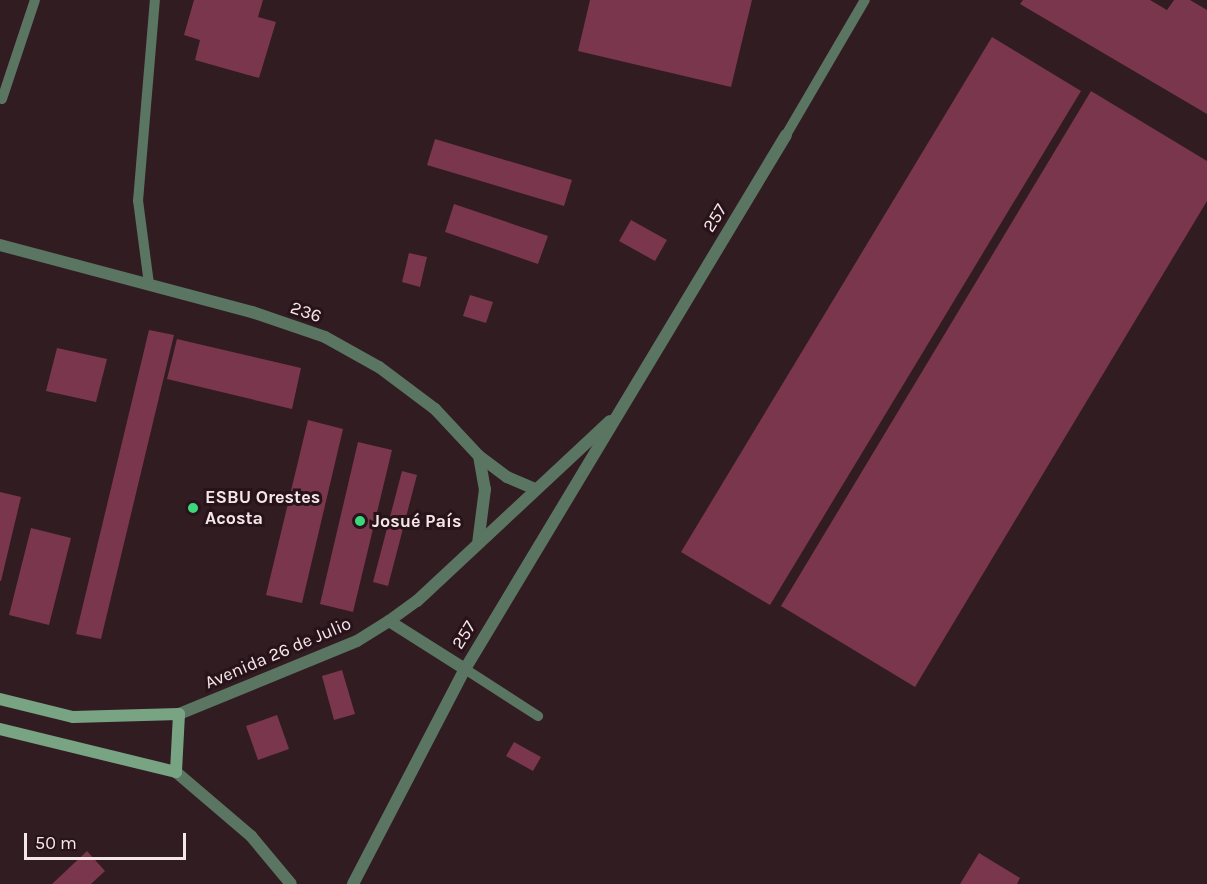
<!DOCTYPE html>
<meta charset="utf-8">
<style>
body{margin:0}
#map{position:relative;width:1207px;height:884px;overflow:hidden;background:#311c22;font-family:Karla,sans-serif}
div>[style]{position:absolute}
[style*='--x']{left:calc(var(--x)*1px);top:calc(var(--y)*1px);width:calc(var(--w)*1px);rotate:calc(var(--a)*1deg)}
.building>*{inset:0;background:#7a364c}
.lane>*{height:10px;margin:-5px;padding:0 5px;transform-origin:5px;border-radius:5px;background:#5a7561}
.street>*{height:12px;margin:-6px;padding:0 6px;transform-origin:6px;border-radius:6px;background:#5a7561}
.secondary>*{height:12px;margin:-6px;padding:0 6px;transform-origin:6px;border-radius:6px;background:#78a484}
.dots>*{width:16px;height:16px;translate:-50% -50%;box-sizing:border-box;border:3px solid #271319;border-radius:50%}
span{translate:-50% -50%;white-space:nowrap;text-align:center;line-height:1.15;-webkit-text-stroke:6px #271319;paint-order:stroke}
.street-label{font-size:18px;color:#f5e6ea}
.poi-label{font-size:18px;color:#f5e6ea;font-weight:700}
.left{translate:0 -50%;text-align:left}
.scale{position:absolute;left:24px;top:833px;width:162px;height:27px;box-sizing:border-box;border:3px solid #f5e6ea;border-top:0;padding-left:8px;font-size:18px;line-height:21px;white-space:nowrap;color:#f5e6ea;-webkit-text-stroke:4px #271319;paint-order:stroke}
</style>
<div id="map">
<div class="building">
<div style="clip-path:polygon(194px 0,263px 0,258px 17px,276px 22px,259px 78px,195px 60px,200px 40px,184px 35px)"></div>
<div style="clip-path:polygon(590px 0,752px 0,731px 87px,578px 51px)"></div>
<div style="clip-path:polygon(1023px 0,1150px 0,1167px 10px,1174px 0,1190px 0,1207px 10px,1207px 114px,1020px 4px)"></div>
<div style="clip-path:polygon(992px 37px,1081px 91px,770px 605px,681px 552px)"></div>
<div style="clip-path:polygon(1091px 91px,1207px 161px,1207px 201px,915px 687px,781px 606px)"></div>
<div style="clip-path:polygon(435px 139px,572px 180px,564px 206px,427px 165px)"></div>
<div style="clip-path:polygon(454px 204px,548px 236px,538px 264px,445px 232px)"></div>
<div style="clip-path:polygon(631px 220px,667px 240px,655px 261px,619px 241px)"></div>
<div style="clip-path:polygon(409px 253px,427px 257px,420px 287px,402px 282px)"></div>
<div style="clip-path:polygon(470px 295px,493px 302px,486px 323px,463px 316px)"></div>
<div style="clip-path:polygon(149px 330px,174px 335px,101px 639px,76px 634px)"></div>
<div style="clip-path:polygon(177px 339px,301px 368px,292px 409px,167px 379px)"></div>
<div style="clip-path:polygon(57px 348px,107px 359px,96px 402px,46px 391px)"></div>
<div style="clip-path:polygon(308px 420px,343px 429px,302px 603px,266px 595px)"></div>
<div style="clip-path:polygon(358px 442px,392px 450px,353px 612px,320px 604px)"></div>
<div style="clip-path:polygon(402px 471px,417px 475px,388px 586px,373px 582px)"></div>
<div style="clip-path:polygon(0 492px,21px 497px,1px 581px,0 581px)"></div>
<div style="clip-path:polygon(31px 528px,71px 538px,49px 625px,9px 615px)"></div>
<div style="clip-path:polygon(342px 670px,355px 714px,334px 720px,322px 676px)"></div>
<div style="clip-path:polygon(277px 715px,289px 749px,258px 760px,246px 726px)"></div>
<div style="clip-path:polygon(514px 742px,541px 757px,533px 771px,506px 756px)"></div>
<div style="clip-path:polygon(87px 851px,105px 871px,91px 884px,52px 884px)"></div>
<div style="clip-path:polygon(979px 853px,1020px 878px,1017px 884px,960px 884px)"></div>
</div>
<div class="lane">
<div style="--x:2;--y:99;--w:104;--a:-71.6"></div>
<div style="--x:786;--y:135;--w:156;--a:-59.7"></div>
<div style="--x:149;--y:284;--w:84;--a:-97.5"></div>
<div style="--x:138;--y:201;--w:202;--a:-85.2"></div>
<div style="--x:465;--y:669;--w:87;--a:32.8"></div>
</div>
<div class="street">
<div style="--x:0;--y:245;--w:261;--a:14.9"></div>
<div style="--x:252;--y:312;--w:77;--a:18.9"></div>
<div style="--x:325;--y:337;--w:62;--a:29.1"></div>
<div style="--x:379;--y:367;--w:70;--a:36.9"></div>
<div style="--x:435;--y:409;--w:64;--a:46.9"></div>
<div style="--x:479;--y:456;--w:34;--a:80"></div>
<div style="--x:485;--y:489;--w:55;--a:97.3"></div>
<div style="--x:479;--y:456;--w:35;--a:37"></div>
<div style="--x:507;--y:477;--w:28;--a:23"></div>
<div style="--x:389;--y:621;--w:34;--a:-36"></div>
<div style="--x:417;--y:601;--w:264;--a:-43"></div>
<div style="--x:179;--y:714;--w:192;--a:-22.3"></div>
<div style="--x:357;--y:641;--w:38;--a:-32"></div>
<div style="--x:389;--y:621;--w:90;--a:32.3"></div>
<div style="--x:176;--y:772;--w:99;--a:40.5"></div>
<div style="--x:251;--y:836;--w:62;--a:50.2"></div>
<div style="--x:353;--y:884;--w:242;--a:-62.5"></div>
<div style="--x:465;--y:669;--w:623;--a:-58.99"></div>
</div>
<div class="secondary">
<div style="--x:0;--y:699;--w:75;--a:13.9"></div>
<div style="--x:73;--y:717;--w:106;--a:-1.6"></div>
<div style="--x:179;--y:714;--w:58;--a:93"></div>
<div style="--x:176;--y:772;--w:181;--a:-166.3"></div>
</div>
<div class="dots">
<div style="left:193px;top:508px;background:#3dd77d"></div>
<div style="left:360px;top:521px;background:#3dd77d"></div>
</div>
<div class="street-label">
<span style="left:715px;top:218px;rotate:-59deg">257</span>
<span style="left:306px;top:312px;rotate:19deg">236</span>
<span style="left:464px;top:635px;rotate:-59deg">257</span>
<span style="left:278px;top:653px;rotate:-23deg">Avenida 26 de Julio</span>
</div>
<div class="poi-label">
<span class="left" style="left:205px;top:508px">ESBU Orestes<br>Acosta</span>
<span class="left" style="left:372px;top:521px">Josué País</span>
</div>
<div class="scale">50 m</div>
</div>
